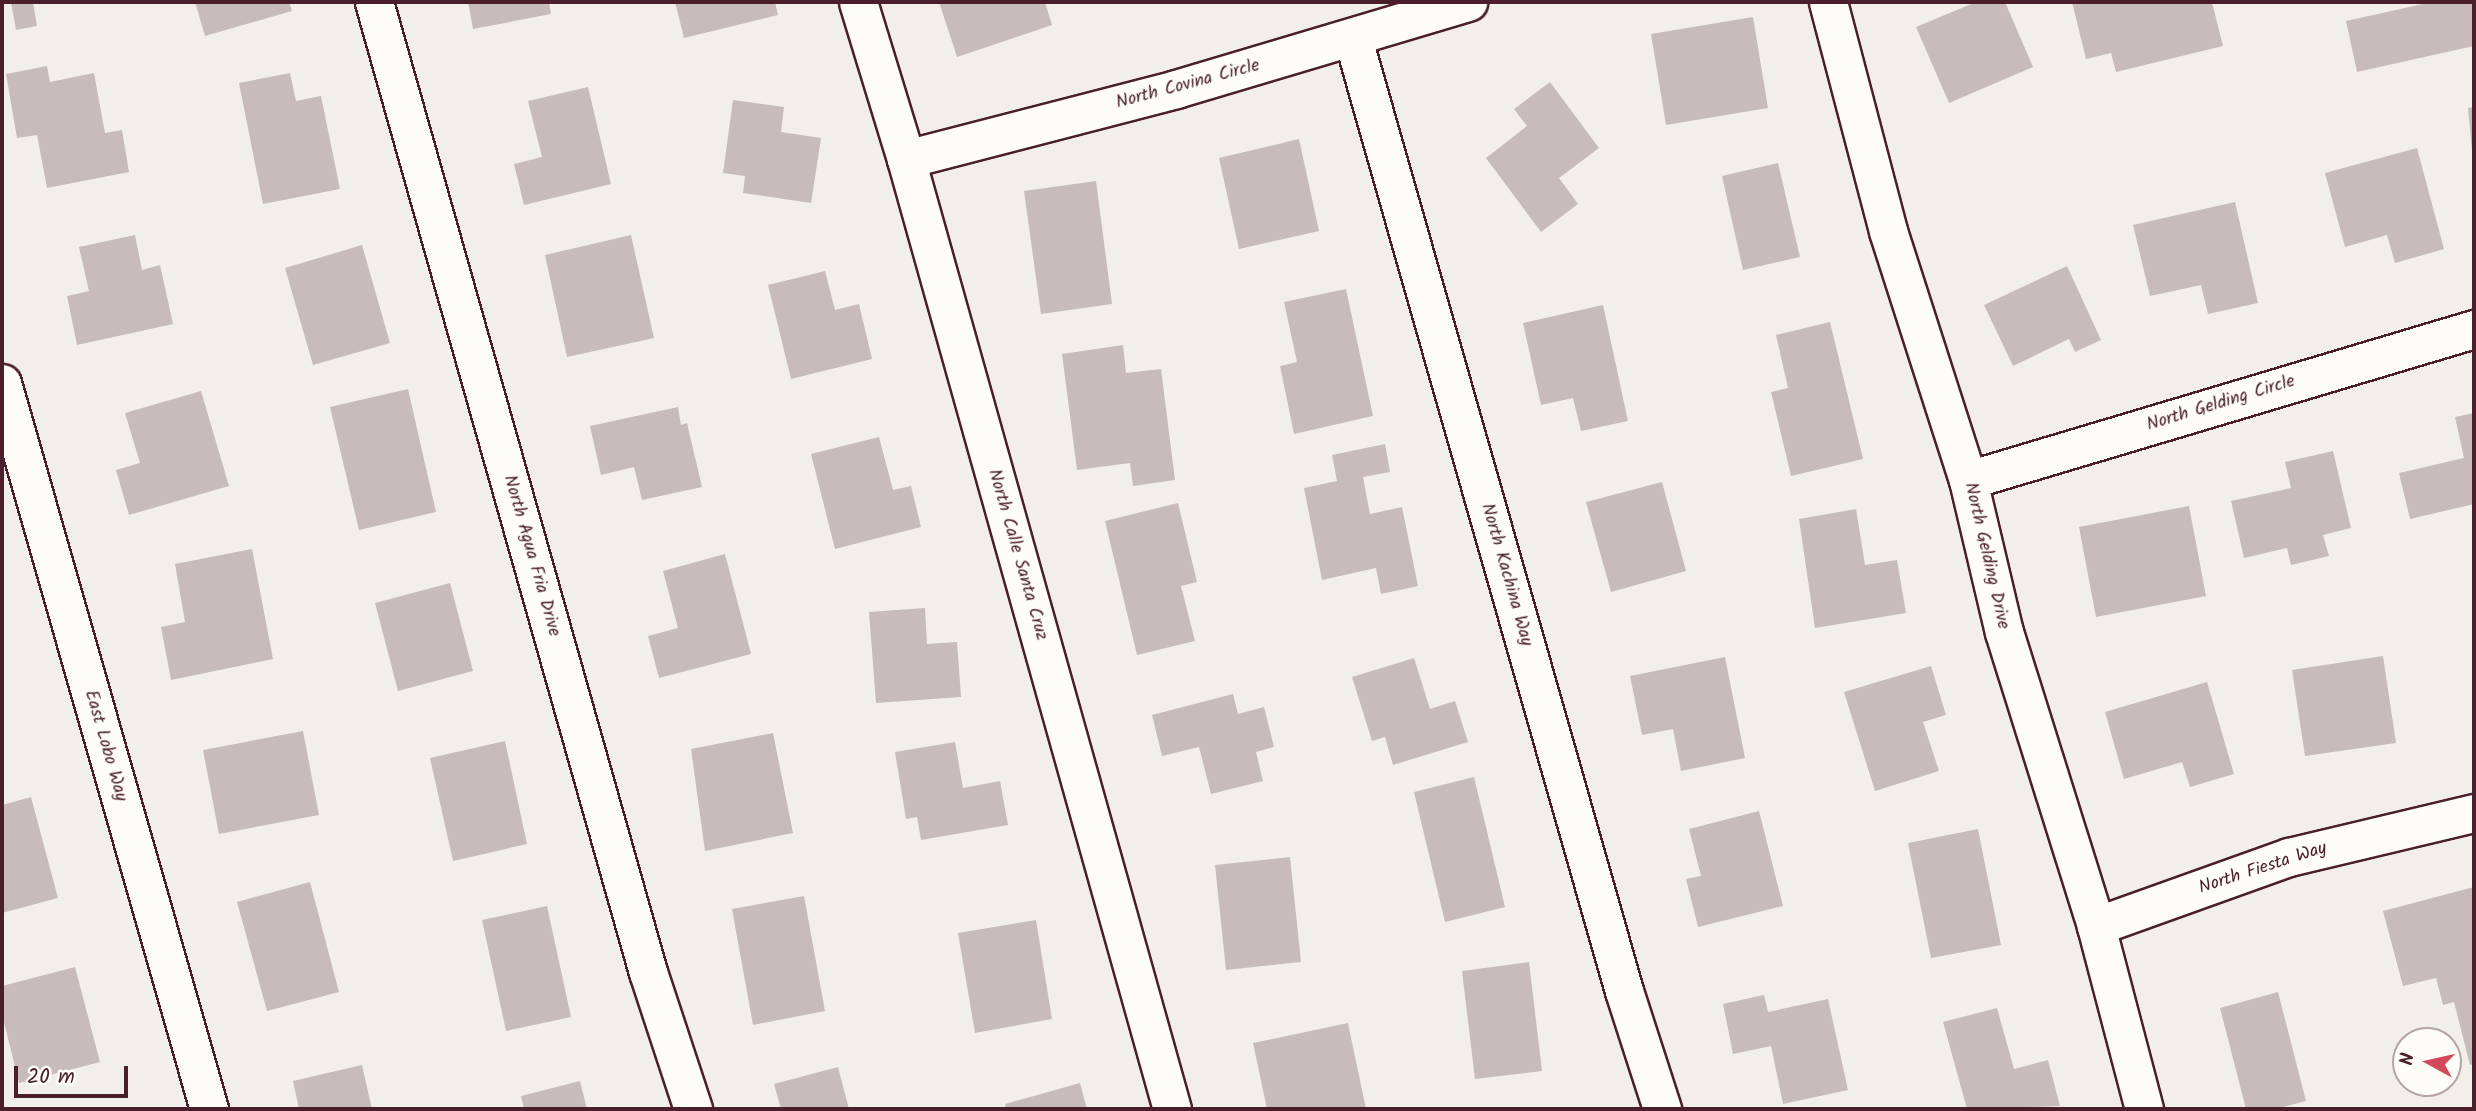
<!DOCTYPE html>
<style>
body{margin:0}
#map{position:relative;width:2476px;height:1111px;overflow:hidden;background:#f2efeb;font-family:Kalam,sans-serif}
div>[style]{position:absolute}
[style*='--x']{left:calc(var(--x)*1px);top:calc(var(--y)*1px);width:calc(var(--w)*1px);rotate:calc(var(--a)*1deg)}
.building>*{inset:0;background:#c8bbbb}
.roads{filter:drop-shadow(2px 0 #4a1f2b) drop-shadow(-2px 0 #4a1f2b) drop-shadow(0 2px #4a1f2b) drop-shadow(0 -2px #4a1f2b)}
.street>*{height:37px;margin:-18.5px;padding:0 18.5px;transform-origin:18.5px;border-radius:18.5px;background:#fdfcf7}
span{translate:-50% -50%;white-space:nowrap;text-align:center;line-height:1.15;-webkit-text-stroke:5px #fdfcf7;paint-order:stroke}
.street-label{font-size:18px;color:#4a1f2b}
.frame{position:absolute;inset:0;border:4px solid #4a1f2b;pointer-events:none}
.north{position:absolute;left:2392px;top:1027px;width:70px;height:70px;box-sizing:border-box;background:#fdfcf7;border:2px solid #b5a4a5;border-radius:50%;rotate:278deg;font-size:19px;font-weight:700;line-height:28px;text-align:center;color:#4a1f2b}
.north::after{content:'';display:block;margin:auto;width:24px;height:32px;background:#d1495b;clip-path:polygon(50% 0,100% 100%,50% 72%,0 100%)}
.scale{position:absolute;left:14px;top:1066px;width:114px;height:32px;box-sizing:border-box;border:4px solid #4a1f2b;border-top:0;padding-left:9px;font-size:21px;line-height:24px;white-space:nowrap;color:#4a1f2b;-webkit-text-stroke:5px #fdfcf7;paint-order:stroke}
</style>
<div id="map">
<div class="building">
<div style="clip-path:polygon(11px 2px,33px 2px,37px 26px,16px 30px)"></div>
<div style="clip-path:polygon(195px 2px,289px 2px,292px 11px,205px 36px)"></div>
<div style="clip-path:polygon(468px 2px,549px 2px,551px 14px,473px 29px)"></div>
<div style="clip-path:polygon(675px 2px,775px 2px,778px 15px,684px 38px)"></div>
<div style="clip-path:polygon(939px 2px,1045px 2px,1052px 25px,957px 57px)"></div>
<div style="clip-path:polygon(1976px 2px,2005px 2px,2033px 67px,1949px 103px,1916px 27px)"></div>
<div style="clip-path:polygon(2072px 2px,2212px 2px,2223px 46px,2116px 72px,2111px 53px,2086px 59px)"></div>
<div style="clip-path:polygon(2432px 2px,2474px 2px,2474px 46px,2357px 72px,2346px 21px)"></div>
<div style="clip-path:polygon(1753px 17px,1768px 108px,1666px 125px,1651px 34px)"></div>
<div style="clip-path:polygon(47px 66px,50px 82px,94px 73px,105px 133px,122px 130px,129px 172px,47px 188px,37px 135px,17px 138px,6px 74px)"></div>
<div style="clip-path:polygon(290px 73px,296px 101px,321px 96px,340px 189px,263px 204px,239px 83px)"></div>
<div style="clip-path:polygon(1550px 82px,1599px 148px,1559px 178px,1578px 204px,1541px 232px,1486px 158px,1527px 126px,1514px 109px)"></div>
<div style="clip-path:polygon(588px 87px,611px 184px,524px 205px,514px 164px,542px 157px,528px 101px)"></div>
<div style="clip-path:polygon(733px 100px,784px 107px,781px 132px,821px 138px,811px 203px,743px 193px,745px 176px,723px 173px)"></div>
<div style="clip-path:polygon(2474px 107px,2474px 151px,2472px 151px,2468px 108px)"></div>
<div style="clip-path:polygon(1299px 139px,1319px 231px,1239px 249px,1219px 158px)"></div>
<div style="clip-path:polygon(2417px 148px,2444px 249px,2395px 263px,2387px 235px,2345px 247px,2325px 173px)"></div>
<div style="clip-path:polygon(1778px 163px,1800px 257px,1743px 270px,1722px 176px)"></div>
<div style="clip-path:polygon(1096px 181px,1112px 304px,1041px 314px,1024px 191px)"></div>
<div style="clip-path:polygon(2235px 202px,2258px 303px,2208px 314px,2201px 285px,2150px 296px,2133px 225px)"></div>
<div style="clip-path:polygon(135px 235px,142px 270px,160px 265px,173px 324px,77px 345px,67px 296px,89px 291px,79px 247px)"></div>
<div style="clip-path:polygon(631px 235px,654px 338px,567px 357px,545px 255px)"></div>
<div style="clip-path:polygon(362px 245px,390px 343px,313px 365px,285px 268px)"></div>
<div style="clip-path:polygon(2067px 266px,2101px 340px,2075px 352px,2069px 339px,2013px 366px,1984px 305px)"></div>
<div style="clip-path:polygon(825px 271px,835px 310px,859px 304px,872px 359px,791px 379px,768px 285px)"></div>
<div style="clip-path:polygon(1346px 289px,1373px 416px,1294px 434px,1280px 366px,1297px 362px,1284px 302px)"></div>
<div style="clip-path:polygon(1603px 305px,1628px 421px,1581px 431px,1573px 398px,1541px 405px,1523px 323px)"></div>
<div style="clip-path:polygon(1830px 322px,1863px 459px,1791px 476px,1771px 392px,1788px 388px,1776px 335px)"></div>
<div style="clip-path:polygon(1123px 345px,1126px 373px,1161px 369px,1175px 480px,1133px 486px,1130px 463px,1077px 470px,1062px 354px)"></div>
<div style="clip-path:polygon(408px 389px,436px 512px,359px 530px,330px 407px)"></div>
<div style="clip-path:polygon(201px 391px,229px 486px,129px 515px,116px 470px,140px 463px,125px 413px)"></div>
<div style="clip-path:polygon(678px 407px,681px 425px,687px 423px,702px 487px,642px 500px,634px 467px,601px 475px,590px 426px)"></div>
<div style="clip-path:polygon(2474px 413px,2474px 504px,2410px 519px,2399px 473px,2464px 458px,2455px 417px)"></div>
<div style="clip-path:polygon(879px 437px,893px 490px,911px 486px,921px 527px,835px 549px,811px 454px)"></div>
<div style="clip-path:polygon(1385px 444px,1390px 472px,1363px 477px,1370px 514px,1402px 507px,1418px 586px,1381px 594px,1376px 568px,1322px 580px,1304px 488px,1337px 481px,1332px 455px)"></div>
<div style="clip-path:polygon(2333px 451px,2351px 528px,2323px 535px,2329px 556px,2291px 565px,2287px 548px,2244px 558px,2231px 501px,2291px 488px,2285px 462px)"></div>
<div style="clip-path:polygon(1662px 482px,1686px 571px,1611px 592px,1586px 502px)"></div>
<div style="clip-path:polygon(1178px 503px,1197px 582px,1181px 586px,1195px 641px,1137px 655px,1105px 521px)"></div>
<div style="clip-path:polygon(2189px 506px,2206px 596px,2096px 617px,2079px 527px)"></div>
<div style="clip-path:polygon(1856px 509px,1865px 565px,1897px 560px,1906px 613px,1815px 628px,1799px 519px)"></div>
<div style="clip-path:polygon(252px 549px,273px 659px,171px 680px,161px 627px,185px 622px,175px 564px)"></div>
<div style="clip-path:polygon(725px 554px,751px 654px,659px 678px,648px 636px,678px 628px,663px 571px)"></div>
<div style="clip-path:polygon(450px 583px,473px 671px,398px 691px,375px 603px)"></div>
<div style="clip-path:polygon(925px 608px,927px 644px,957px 642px,961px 697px,876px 703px,869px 612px)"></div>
<div style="clip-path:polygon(2383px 656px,2396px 743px,2305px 756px,2292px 670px)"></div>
<div style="clip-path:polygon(1725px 657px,1745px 758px,1681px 771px,1673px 729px,1642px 735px,1630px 676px)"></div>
<div style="clip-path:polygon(1414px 658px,1430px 709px,1455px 701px,1468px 742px,1393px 765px,1385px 737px,1372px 741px,1352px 677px)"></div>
<div style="clip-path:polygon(1931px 666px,1946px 715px,1923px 722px,1939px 771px,1875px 791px,1844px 692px)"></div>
<div style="clip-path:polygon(2207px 682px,2234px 774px,2190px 787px,2182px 762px,2124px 779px,2105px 712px)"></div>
<div style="clip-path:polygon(1233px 694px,1238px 714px,1264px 707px,1274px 747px,1256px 752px,1263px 781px,1211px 794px,1199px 747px,1162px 756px,1152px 715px)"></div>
<div style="clip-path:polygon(303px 731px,319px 815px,219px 834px,203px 750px)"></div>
<div style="clip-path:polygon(773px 733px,793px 833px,705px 851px,691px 749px)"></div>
<div style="clip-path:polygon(505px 741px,527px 844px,453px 861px,430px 758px)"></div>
<div style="clip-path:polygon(955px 742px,963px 788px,1000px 781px,1008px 825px,921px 840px,917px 817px,906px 819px,895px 752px)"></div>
<div style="clip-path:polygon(1474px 777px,1505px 907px,1445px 922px,1414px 792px)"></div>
<div style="clip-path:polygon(31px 797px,58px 898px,2px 913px,2px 805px)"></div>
<div style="clip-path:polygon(1759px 811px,1783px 906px,1698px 927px,1686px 879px,1701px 876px,1689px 829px)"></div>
<div style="clip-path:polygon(1978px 829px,2001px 945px,1931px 958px,1908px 843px)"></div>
<div style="clip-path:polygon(1290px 857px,1301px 962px,1226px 970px,1215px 865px)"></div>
<div style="clip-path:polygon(310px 882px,339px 992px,267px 1011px,237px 902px)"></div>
<div style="clip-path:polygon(2474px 887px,2474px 1064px,2470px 1065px,2454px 1002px,2443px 1005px,2436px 978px,2403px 986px,2383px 911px)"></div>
<div style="clip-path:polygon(804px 896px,825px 1011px,753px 1025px,732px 909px)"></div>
<div style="clip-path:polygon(547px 906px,571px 1017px,506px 1031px,482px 920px)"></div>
<div style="clip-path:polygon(1036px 920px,1052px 1019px,975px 1033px,958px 933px)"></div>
<div style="clip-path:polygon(1529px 962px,1542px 1071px,1475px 1079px,1462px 971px)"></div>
<div style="clip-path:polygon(75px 967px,100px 1062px,19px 1083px,2px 1014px,2px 986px)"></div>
<div style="clip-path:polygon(2278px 992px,2306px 1101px,2275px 1109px,2246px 1109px,2220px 1008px)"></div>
<div style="clip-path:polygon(1764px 995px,1768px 1012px,1828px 999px,1848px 1090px,1783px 1104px,1771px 1046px,1733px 1054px,1723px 1004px)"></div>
<div style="clip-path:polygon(1997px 1008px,2014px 1069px,2048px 1060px,2060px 1106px,1967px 1109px,1943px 1022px)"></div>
<div style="clip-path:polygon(1348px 1023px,1366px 1109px,1267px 1109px,1253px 1043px)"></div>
<div style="clip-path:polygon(362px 1065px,372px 1109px,299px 1109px,293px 1081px)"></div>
<div style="clip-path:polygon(838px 1067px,849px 1109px,781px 1109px,774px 1084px)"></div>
<div style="clip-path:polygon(580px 1081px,587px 1109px,524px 1109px,521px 1096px)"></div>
<div style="clip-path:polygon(1080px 1083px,1087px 1109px,1006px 1109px,1005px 1104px)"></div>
</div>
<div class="roads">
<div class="street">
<div style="--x:374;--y:2;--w:1008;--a:74.23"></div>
<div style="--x:648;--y:972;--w:144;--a:71.8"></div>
<div style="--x:858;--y:2;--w:164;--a:73"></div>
<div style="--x:906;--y:159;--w:987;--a:74.36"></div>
<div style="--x:1828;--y:2;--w:237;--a:75.3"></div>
<div style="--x:1888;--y:231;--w:262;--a:72.2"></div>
<div style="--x:1968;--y:480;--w:156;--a:76.7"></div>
<div style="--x:2004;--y:632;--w:308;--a:72.6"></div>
<div style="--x:2096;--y:926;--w:189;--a:75.3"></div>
<div style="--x:1353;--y:39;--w:990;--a:74.11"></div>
<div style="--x:1624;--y:991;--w:124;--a:72.1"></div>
<div style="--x:906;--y:159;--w:279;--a:-14.5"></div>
<div style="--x:1176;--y:89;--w:305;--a:-16.6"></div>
<div style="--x:2;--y:383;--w:755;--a:74.09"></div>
<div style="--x:1968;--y:480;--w:528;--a:-16.62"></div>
<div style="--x:2096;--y:926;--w:205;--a:-19.7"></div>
<div style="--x:2289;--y:857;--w:190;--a:-13.4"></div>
</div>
</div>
<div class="street-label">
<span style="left:1188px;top:85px;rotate:-15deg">North Covina Circle</span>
<span style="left:2221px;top:404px;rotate:-17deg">North Gelding Circle</span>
<span style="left:1017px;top:555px;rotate:74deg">North Calle Santa Cruz</span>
<span style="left:531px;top:556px;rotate:74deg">North Agua Fria Drive</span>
<span style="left:1986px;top:556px;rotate:77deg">North Gelding Drive</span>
<span style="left:1506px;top:575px;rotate:74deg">North Kachina Way</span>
<span style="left:105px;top:746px;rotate:74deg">East Lobo Way</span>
<span style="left:2263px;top:869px;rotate:-18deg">North Fiesta Way</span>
</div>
<div class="frame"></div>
<div class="north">N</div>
<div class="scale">20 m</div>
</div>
